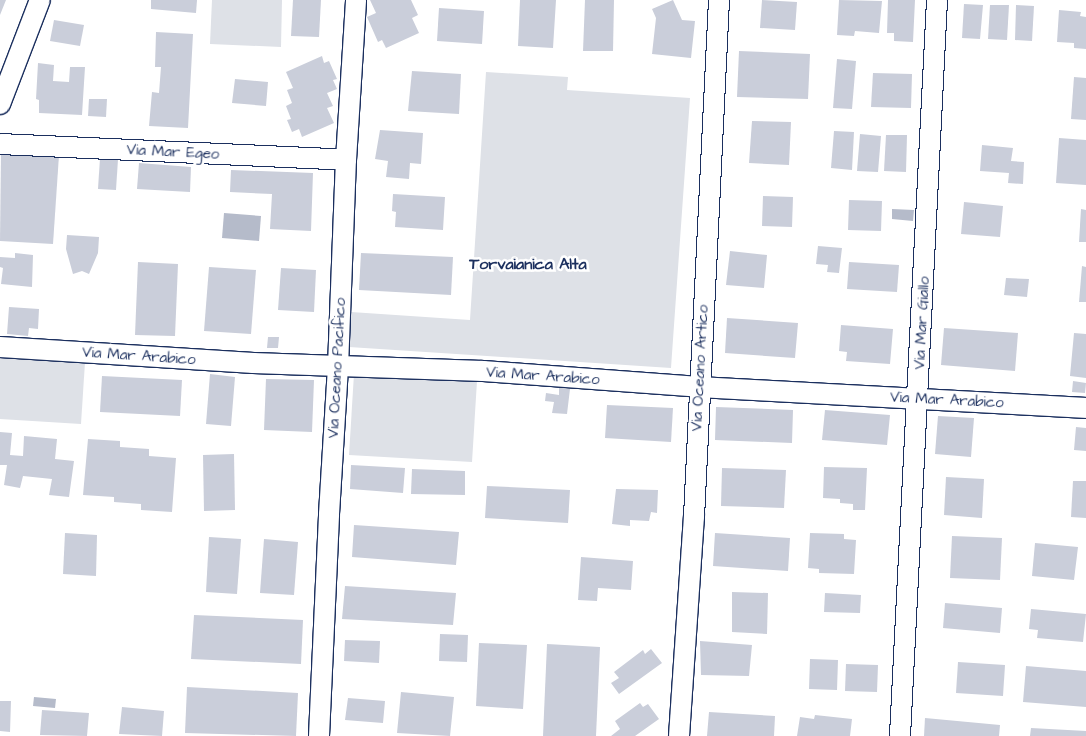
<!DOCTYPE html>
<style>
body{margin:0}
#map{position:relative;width:1086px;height:736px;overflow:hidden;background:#fff;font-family:"Architects Daughter",sans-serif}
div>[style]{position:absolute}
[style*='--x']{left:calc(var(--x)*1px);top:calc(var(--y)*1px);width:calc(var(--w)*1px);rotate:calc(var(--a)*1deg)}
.green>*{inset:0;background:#dee1e7}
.water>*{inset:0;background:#b5bbca}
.building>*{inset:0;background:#caceda}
.roads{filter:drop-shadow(1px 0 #1b2f5e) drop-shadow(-1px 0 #1b2f5e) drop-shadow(0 1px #1b2f5e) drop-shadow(0 -1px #1b2f5e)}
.minor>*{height:20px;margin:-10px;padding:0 10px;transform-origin:10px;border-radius:10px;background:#fff}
span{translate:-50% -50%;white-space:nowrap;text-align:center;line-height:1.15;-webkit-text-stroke:5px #fff;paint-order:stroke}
.street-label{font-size:15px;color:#1b2f5e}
.neighbourhood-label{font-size:16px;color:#1b2f5e;font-weight:700}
</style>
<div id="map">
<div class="green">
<div style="clip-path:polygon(212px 0,282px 0,281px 47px,210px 44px)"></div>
<div style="clip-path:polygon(486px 72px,568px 77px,567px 90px,690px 98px,671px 368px,349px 347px,351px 312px,470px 320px)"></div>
<div style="clip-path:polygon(0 357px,85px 362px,81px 424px,0 419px)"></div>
<div style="clip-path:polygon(354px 374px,477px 381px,472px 462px,349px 455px)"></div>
</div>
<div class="water">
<div style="clip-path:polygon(892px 209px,914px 210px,913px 221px,892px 219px)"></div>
<div style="clip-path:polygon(224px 213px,261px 216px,259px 241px,222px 238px)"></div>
<div style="clip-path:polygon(34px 697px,56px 699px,55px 708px,33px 706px)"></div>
</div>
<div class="building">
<div style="clip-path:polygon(0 0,6px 0,0 15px)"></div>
<div style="clip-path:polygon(151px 0,197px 0,196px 13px,151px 9px)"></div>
<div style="clip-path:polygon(293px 0,321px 0,319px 37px,291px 36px)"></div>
<div style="clip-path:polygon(370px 0,411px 0,418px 15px,412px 18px,419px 33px,386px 48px,382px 40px,378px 42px,367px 17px,376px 13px)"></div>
<div style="clip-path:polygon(520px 0,556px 0,553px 48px,518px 46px)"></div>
<div style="clip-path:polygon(585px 0,614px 0,613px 51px,583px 51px)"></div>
<div style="clip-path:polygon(673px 0,682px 20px,695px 21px,691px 58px,652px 54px,656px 18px,652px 9px)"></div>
<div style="clip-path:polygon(762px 0,797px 2px,795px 30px,760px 28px)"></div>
<div style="clip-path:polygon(839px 0,882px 1px,879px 33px,855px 31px,854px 36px,837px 35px)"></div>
<div style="clip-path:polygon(888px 0,915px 0,913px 42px,894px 41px,894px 33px,887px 33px)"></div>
<div style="clip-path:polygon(964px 4px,983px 5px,980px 39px,962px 38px)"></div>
<div style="clip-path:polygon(990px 5px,1009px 5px,1007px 40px,988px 39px)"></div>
<div style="clip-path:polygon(1016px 5px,1034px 6px,1032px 41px,1015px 40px)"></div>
<div style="clip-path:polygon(439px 8px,484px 11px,482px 44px,437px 41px)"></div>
<div style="clip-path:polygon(1059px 10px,1081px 12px,1080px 16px,1086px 17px,1086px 49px,1074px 48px,1074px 43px,1057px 42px)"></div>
<div style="clip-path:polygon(54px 20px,84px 25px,80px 46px,50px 41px)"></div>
<div style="clip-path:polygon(156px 32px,193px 34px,188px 128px,149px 126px,152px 92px,159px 93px,161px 67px,155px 67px)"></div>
<div style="clip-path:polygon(739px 51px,810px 54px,808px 99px,737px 97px)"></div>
<div style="clip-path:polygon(322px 56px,324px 63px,329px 61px,337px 79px,333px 80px,337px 89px,327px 93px,333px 106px,327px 108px,334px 123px,302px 137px,299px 129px,292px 132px,287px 120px,291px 119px,286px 106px,292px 103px,287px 90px,293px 88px,286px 72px)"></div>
<div style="clip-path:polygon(837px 59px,856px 61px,852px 109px,833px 108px)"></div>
<div style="clip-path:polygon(38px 63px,54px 65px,53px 81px,69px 82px,70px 67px,85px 67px,82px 115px,39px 113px,39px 100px,36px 99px)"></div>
<div style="clip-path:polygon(412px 71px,461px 74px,459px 114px,408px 111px)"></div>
<div style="clip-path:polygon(873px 73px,912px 74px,911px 108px,871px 107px)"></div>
<div style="clip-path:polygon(1074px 77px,1086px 78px,1086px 120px,1071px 119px)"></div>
<div style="clip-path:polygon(235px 79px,268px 82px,266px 106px,232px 103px)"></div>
<div style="clip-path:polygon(89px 99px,107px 99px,106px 117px,88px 116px)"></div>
<div style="clip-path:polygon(752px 121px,791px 122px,789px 165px,749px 163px)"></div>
<div style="clip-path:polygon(380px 130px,423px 133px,421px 164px,410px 163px,409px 179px,386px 177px,388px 161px,375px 159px)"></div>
<div style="clip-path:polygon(834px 131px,854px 132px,852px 170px,831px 168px)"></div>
<div style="clip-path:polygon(860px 134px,881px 136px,878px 172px,857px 171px)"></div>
<div style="clip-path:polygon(886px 135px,907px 135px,906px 172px,884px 171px)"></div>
<div style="clip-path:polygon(1059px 138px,1086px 140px,1086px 185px,1056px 183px)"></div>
<div style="clip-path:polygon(982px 145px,1013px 148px,1011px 161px,1024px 162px,1023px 184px,1008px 183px,1009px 173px,980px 171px)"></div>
<div style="clip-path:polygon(1px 152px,59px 155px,53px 244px,0 241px)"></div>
<div style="clip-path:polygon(100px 158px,118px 159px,116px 190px,98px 189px)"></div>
<div style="clip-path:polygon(139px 163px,191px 167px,190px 192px,137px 189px)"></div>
<div style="clip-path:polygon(231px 170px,313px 173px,311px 231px,270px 229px,272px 194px,230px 192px)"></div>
<div style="clip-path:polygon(393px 194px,445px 197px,443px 230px,395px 227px,396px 212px,392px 211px)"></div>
<div style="clip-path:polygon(763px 196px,793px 197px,792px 227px,762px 226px)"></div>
<div style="clip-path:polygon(849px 200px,882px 201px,881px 231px,848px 230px)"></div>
<div style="clip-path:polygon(964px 202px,1003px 206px,1000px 237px,961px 234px)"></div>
<div style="clip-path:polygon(1081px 209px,1086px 210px,1086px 242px,1079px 242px)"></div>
<div style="clip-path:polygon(67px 235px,99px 237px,98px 253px,89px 274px,82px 271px,73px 274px,66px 249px)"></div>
<div style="clip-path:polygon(818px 246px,842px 248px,839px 273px,827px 272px,828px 265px,816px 264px)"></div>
<div style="clip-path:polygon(730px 251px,767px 255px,764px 288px,726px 285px)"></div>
<div style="clip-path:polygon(15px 253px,33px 255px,32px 287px,1px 284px,3px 268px,0 267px,0 257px,15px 258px)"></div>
<div style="clip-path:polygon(361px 253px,453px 257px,451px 295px,359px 290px)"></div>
<div style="clip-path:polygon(138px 262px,178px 264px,175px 336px,135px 335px)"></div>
<div style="clip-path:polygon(849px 262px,899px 265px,897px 292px,847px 289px)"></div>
<div style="clip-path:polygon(1082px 266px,1086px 267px,1086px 302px,1079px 302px)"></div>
<div style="clip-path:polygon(209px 267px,256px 270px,251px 334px,204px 331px)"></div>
<div style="clip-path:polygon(281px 268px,316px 270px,314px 312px,278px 310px)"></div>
<div style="clip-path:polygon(1006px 278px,1029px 279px,1027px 297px,1004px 295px)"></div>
<div style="clip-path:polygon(9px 307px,39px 309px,38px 329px,29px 328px,28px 336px,7px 334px)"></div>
<div style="clip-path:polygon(727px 318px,798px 323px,795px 358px,725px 353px)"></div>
<div style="clip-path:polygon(841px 325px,893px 329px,890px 364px,846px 361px,847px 352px,839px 351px)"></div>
<div style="clip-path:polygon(944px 328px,1018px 333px,1015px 371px,941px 365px)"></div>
<div style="clip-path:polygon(1074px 333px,1086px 334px,1086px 378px,1070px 376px)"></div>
<div style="clip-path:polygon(268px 337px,279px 337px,278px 348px,267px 348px)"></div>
<div style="clip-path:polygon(210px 374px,235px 377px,231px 426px,206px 424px)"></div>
<div style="clip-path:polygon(102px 376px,182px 380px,180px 416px,100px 412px)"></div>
<div style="clip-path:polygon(266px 379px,314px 380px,312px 432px,264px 430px)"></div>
<div style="clip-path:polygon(1073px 381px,1086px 383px,1085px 393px,1072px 392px)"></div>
<div style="clip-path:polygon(559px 387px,570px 389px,567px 414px,552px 413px,554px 402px,545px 401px,546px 393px,559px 395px)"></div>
<div style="clip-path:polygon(607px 405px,673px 408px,671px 442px,605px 438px)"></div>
<div style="clip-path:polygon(716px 407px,793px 410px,792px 443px,715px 440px)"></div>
<div style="clip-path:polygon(825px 410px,890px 415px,887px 445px,822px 440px)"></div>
<div style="clip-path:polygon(938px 416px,974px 418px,971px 457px,935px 454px)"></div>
<div style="clip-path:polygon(1076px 427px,1086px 428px,1086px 451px,1074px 450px)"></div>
<div style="clip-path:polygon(0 432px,12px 433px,10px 455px,23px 456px,24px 436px,57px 439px,55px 459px,74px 461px,69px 497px,49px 495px,52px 479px,23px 476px,20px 488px,4px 485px,7px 465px,0 465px)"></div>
<div style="clip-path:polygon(88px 439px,120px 441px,120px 447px,149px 449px,149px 456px,176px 458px,172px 512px,141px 510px,141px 504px,114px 502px,114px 497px,83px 495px)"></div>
<div style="clip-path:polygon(234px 454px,235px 510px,204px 511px,203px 455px)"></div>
<div style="clip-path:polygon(351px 465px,405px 468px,403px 493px,350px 489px)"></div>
<div style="clip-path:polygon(824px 467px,867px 468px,865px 510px,853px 510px,853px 504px,840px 503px,840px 499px,823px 498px)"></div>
<div style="clip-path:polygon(722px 468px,786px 470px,784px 508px,721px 506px)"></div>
<div style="clip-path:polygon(412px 469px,465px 471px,465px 495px,411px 494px)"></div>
<div style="clip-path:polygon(946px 477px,984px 479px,982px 518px,944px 515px)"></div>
<div style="clip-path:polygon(1073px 481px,1086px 481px,1086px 518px,1071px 517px)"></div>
<div style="clip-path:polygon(487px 486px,570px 490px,568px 523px,485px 518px)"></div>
<div style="clip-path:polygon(616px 489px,658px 490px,657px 513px,651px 512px,649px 521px,630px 520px,630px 526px,612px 524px)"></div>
<div style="clip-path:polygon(354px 525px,459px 532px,456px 565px,352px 557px)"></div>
<div style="clip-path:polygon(65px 533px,97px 535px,96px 576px,63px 574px)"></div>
<div style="clip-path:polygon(715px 533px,790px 538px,788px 571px,713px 566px)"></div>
<div style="clip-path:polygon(810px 533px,844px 534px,844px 539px,856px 540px,854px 574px,819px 573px,819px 569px,808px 568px)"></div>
<div style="clip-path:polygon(952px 536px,1002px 538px,1000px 580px,950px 578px)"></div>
<div style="clip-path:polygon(209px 537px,241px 539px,237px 594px,206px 592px)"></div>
<div style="clip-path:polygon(264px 539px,298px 542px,294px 595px,260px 593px)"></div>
<div style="clip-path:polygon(1035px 543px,1078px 547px,1074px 580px,1032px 576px)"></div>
<div style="clip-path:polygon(581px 557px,633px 561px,631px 590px,598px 588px,597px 601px,578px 600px)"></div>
<div style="clip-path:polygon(345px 586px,456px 593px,453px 625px,342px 619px)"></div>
<div style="clip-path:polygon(732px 592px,768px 593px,767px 634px,732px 632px)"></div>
<div style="clip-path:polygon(825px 593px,861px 595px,860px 613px,824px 612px)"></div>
<div style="clip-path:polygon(945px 603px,1002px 608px,1000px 633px,943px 628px)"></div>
<div style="clip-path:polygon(1031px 609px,1086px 614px,1083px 642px,1037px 638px,1038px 630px,1029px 629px)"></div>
<div style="clip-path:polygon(194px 615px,303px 620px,301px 664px,191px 659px)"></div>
<div style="clip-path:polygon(440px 634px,468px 635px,467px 662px,439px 661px)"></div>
<div style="clip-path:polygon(345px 640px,380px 641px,379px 663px,344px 661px)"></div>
<div style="clip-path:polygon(700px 641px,752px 645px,749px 676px,701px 675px)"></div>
<div style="clip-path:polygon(479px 643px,527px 645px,523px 709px,476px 706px)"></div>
<div style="clip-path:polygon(547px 644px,600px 647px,596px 736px,543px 736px)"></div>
<div style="clip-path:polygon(651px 649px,662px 663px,619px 694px,611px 683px,619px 678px,614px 672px,643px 650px,645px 654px)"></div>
<div style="clip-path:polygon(810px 659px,838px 660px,837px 690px,809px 689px)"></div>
<div style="clip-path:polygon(958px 662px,1005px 665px,1003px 696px,956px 693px)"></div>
<div style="clip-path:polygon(846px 664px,878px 665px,877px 692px,845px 691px)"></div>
<div style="clip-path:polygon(1026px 666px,1086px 671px,1086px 707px,1023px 702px)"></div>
<div style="clip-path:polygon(187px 687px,298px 693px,296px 736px,185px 733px)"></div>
<div style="clip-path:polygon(401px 692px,454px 697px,450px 736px,397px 733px)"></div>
<div style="clip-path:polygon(348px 698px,385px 701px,383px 723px,345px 720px)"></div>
<div style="clip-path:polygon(0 701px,11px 701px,10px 732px,0 731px)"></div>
<div style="clip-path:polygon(640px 703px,643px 707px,648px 704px,659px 719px,635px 736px,611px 736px,620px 729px,615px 721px)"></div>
<div style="clip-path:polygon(122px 707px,164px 711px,162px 736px,119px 734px)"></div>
<div style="clip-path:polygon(42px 710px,89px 713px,87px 736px,40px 735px)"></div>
<div style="clip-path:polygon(709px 712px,775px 716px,774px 736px,707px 736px)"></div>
<div style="clip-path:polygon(815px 715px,852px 719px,850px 736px,797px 736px,800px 717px,814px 719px)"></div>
<div style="clip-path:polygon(925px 718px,1000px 725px,999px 736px,924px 736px)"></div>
<div style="clip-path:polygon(1031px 728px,1086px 731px,1086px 736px,1030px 736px)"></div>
</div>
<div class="roads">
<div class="minor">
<div style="--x:0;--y:104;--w:111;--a:-69"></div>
<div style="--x:0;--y:144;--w:346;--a:2.6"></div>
<div style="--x:0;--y:347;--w:254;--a:3.6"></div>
<div style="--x:253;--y:363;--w:230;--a:2"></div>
<div style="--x:483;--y:371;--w:217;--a:4.2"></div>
<div style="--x:699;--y:387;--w:388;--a:3.1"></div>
<div style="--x:319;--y:736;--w:222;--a:-87.4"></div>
<div style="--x:329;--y:514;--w:147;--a:-86.5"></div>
<div style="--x:338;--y:367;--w:207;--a:-87.8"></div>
<div style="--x:346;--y:160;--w:160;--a:-86.4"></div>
<div style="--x:679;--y:736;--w:220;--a:-86.1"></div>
<div style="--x:694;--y:517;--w:518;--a:-87.23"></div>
<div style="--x:900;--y:736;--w:737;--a:-87.12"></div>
</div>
</div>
<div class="street-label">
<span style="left:173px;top:152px;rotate:3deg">Via Mar Egeo</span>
<span style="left:922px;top:323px;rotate:-87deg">Via Mar Giallo</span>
<span style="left:139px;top:356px;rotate:4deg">Via Mar Arabico</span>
<span style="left:337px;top:368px;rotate:-87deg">Via Oceano Pacifico</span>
<span style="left:700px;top:368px;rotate:-87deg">Via Oceano Artico</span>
<span style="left:543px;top:376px;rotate:4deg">Via Mar Arabico</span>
<span style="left:947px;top:400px;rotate:3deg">Via Mar Arabico</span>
</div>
<div class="neighbourhood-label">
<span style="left:528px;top:264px">Torvaianica Alta</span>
</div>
</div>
